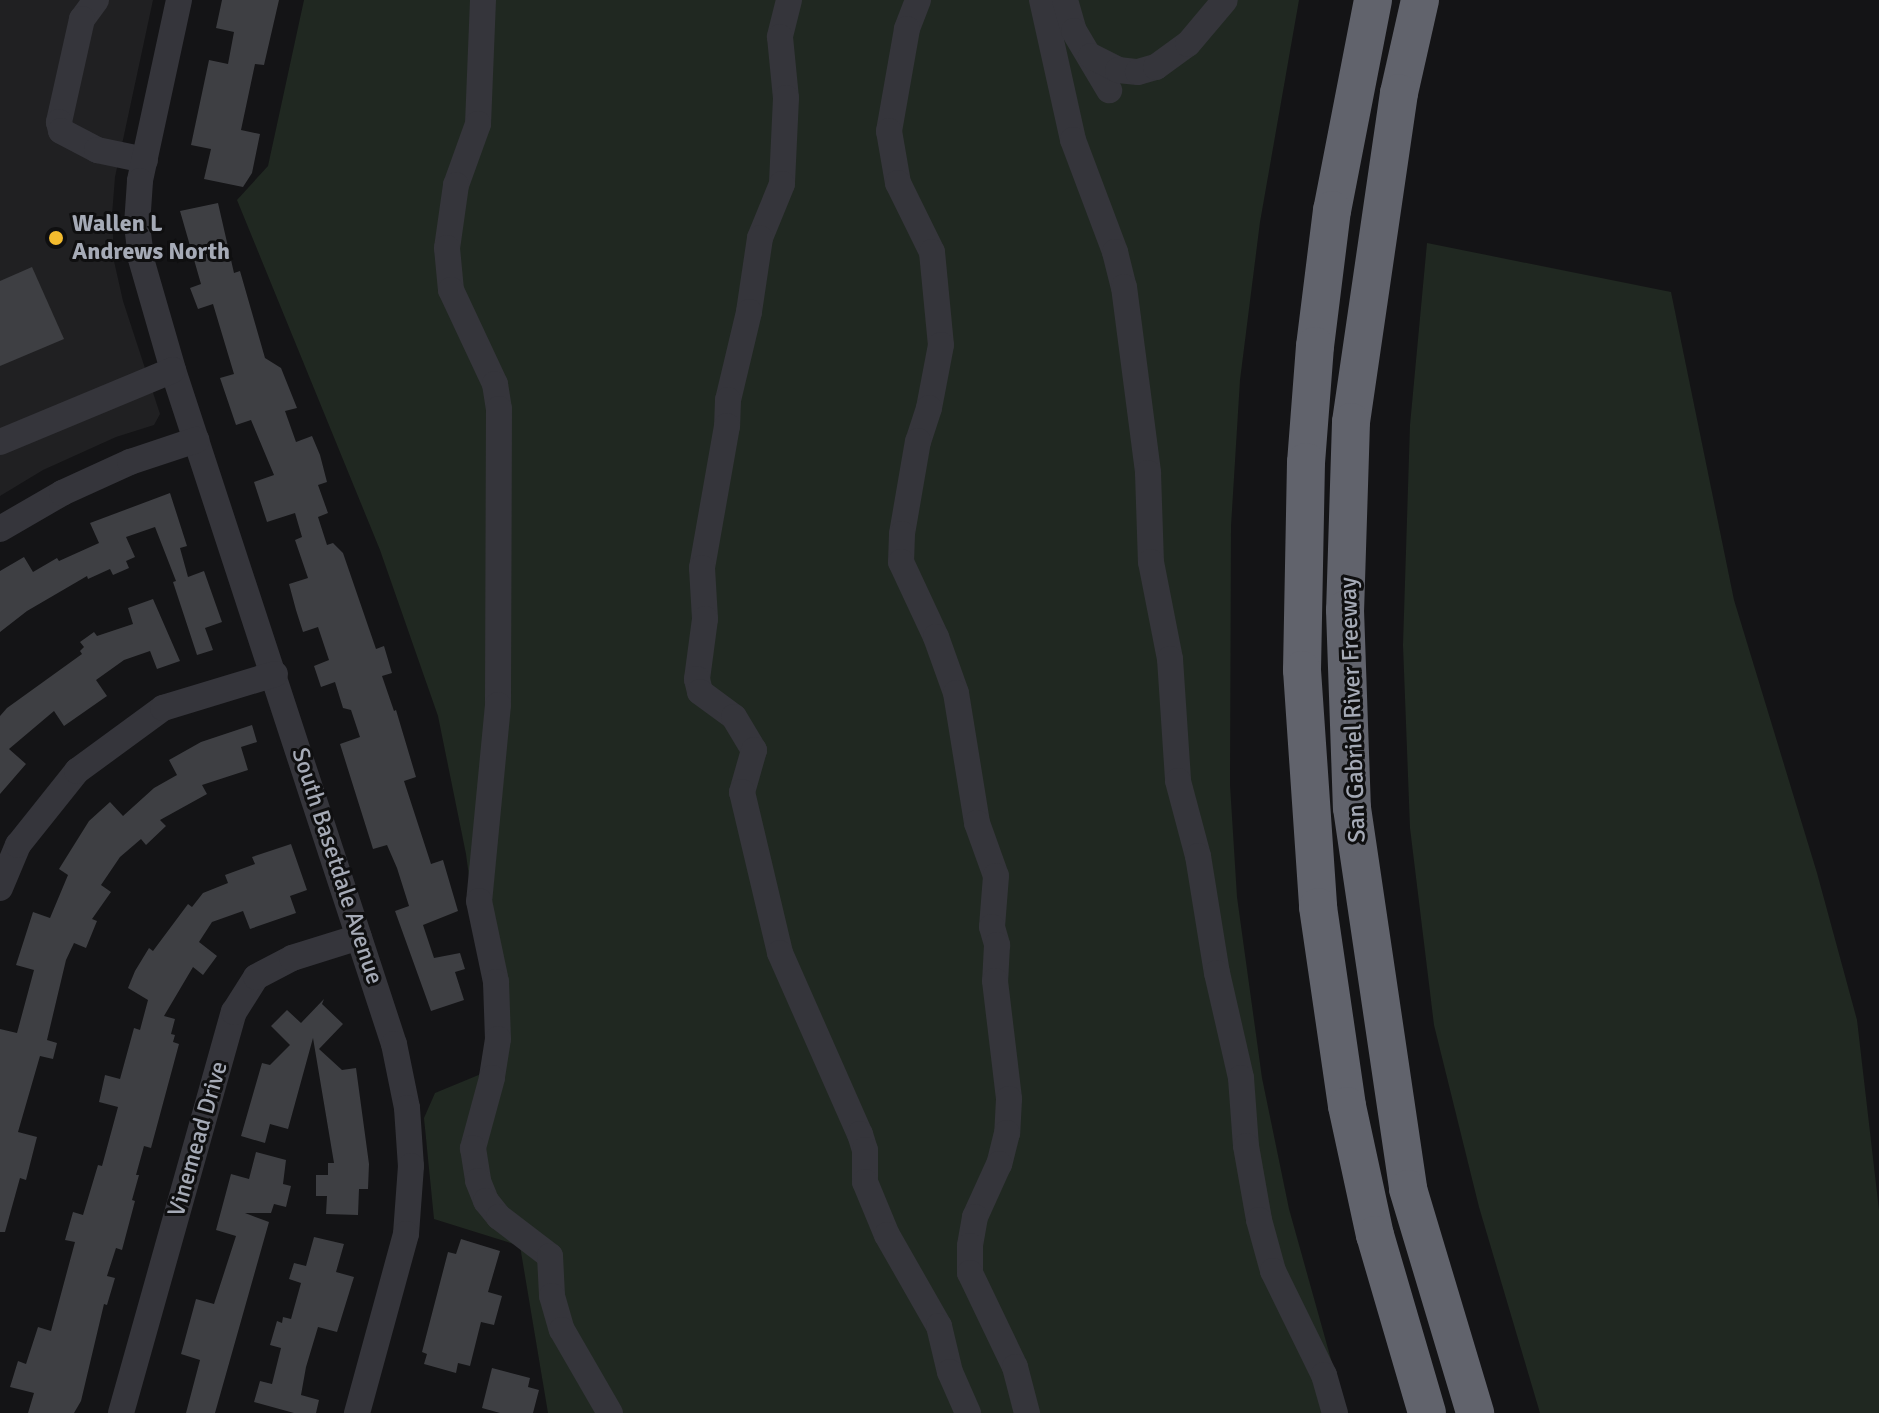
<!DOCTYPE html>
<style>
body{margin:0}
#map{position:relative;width:1879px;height:1413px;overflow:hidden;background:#141416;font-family:Signika,sans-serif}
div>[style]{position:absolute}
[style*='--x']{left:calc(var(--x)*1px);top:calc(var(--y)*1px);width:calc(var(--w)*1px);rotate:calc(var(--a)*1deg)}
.built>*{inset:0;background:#202022}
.green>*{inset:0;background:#202821}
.building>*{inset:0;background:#3e3f43}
.minor>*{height:26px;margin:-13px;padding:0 13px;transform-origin:13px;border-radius:13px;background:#35353b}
.highway>*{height:38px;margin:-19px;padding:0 19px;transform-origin:19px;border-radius:19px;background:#61636c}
.dots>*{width:22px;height:22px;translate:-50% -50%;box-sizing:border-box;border:4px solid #0f0f10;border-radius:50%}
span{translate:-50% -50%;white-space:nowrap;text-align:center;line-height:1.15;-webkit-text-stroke:6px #0f0f10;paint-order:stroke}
.poi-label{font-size:24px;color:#a5aab6;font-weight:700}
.left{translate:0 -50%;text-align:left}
.street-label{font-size:24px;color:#a5aab6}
</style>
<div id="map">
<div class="built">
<div style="clip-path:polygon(0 0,153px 0,115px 177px,112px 215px,114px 261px,123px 301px,160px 414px,154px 425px,116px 437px,43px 470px,0 496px)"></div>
</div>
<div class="green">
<div style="clip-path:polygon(304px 0,1299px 0,1260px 222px,1240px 380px,1231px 526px,1230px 785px,1237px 897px,1262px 1078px,1289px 1209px,1346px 1413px,548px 1413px,520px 1246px,434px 1219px,424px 1118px,435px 1093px,481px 1074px,492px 1049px,466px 854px,438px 716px,380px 550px,237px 200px,268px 166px)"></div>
<div style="clip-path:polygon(1427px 243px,1671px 292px,1734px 600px,1817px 873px,1857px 1020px,1879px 1210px,1879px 1413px,1540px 1413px,1479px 1207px,1434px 1025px,1410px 828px,1403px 645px,1410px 425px)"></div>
</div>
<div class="building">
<div style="clip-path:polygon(222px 0,279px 0,264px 65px,255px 64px,241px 130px,260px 134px,252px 173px,243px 187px,204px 179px,211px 149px,191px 145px,209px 60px,228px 64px,234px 32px,216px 28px)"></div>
<div style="clip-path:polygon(218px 203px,234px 273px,240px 271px,265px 358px,281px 368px,297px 408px,285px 411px,296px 442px,312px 436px,320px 455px,327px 482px,318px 485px,328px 513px,318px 517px,327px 545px,333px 543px,343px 553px,376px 649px,384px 646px,392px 673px,382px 676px,394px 711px,396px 710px,416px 777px,404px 781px,431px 864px,443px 860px,458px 911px,423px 925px,434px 958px,460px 953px,465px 969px,455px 972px,464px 1000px,431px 1011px,395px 911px,409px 906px,397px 868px,387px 845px,373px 849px,340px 744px,360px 737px,351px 710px,343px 708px,335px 682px,321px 687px,314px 666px,329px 660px,318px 627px,303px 632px,296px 610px,289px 584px,308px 578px,295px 540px,302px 537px,295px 513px,267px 522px,254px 482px,274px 475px,251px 420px,236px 425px,220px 378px,234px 374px,213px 304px,198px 309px,190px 288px,201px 284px,180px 211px)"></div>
<div style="clip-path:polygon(32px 267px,64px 339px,0 366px,0 281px)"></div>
<div style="clip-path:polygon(170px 493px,187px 546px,180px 548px,188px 577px,204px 571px,222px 622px,205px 628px,213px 650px,197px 655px,173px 582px,176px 581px,155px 527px,126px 537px,135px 557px,126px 561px,129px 568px,113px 575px,110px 569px,88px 579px,87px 576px,27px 611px,0 632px,0 571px,24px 557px,33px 572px,57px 558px,59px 561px,99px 543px,90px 523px)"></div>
<div style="clip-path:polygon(153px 599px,180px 661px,157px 669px,150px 651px,124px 660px,96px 680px,107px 696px,64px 726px,54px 711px,9px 749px,26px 764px,0 794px,0 716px,7px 708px,82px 654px,80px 651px,84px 647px,80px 642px,94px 632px,97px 636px,133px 624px,128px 608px)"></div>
<div style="clip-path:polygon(252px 725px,257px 742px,241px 747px,248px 770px,202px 785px,207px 794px,160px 820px,166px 826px,146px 845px,141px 839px,120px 857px,101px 885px,111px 892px,92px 919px,97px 921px,86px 948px,74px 943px,66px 960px,47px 1040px,57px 1043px,53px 1059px,40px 1056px,18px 1132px,37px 1137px,26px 1180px,20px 1178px,5px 1232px,0 1232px,0 1029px,17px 1033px,34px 970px,16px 965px,33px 912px,50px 918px,68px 875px,59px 869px,89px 821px,110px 802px,123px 816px,154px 788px,177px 775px,169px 760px,201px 742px)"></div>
<div style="clip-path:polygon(291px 844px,307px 890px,290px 896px,296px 913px,250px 929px,243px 911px,212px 922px,199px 942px,217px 956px,203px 975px,193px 967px,164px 1016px,175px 1019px,171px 1034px,175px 1035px,173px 1042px,179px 1044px,151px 1148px,144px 1146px,136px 1175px,139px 1175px,132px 1200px,135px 1201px,122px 1250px,116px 1248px,107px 1276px,115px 1278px,107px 1305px,104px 1304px,81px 1401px,74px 1413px,28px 1413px,34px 1393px,10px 1387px,18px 1361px,26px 1364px,38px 1327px,51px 1331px,75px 1242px,65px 1240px,73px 1212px,83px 1215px,98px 1165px,102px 1166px,118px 1107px,99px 1102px,105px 1075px,120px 1079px,134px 1028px,140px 1030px,148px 1000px,128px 988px,135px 971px,149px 948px,153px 951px,188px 904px,192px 907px,203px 893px,228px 883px,225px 875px,255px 864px,252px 857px)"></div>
<div style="clip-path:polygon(324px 999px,322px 1004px,343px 1024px,319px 1049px,342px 1070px,356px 1068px,369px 1164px,368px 1189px,359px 1189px,358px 1215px,326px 1214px,327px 1196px,316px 1196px,316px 1175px,328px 1175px,328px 1163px,334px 1163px,313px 1038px,288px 1129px,270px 1124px,265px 1143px,241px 1136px,262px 1063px,270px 1065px,290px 1045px,271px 1026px,287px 1010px,301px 1023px)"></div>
<div style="clip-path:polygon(256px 1152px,286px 1160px,283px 1184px,291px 1186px,286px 1207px,274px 1204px,271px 1213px,245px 1213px,269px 1222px,215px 1413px,186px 1413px,200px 1360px,181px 1354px,196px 1299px,214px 1304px,236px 1236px,216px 1230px,231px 1174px,249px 1179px)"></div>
<div style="clip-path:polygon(314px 1237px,344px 1244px,336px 1272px,354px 1277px,337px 1332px,318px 1327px,306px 1367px,301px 1395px,319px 1400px,316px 1413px,294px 1413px,254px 1402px,260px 1381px,272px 1384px,281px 1348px,270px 1345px,277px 1321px,282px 1323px,283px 1317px,291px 1319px,301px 1283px,289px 1279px,294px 1263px,306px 1266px)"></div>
<div style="clip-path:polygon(461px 1239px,500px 1251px,488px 1292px,502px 1296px,494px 1325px,481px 1322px,470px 1366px,458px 1363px,456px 1373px,424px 1364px,427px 1354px,422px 1352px,448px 1252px,456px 1254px)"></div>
<div style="clip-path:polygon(492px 1368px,530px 1378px,528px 1387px,539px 1390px,533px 1413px,500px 1413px,482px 1408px)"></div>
</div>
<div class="minor">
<div style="--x:96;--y:0;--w:24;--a:126"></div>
<div style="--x:82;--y:19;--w:106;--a:102.6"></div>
<div style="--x:59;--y:122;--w:9;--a:77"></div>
<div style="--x:61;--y:131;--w:41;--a:27.8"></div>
<div style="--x:97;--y:150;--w:49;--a:11.8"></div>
<div style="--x:179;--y:0;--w:185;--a:102.2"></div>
<div style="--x:140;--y:181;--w:44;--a:93.9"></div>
<div style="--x:137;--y:225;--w:34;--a:83"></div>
<div style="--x:141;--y:259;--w:116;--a:73.9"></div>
<div style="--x:173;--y:370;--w:709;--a:71.85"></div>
<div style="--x:394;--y:1044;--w:65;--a:78.5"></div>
<div style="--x:407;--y:1108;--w:58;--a:86.1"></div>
<div style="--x:411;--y:1166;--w:68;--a:94.2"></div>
<div style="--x:406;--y:1234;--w:186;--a:105.3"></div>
<div style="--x:483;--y:0;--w:124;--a:92.3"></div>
<div style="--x:478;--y:124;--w:65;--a:109.8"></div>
<div style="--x:456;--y:185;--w:64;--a:98.1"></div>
<div style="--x:447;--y:248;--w:42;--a:84.6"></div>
<div style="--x:451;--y:290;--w:104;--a:64.9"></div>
<div style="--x:495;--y:384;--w:25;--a:81"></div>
<div style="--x:499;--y:409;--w:296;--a:90.2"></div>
<div style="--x:498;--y:705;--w:197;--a:95.5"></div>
<div style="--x:479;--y:901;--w:83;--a:78.1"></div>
<div style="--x:496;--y:982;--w:57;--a:88"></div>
<div style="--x:498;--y:1039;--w:39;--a:99"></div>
<div style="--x:492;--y:1078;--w:73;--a:105.2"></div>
<div style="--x:473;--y:1148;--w:33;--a:81"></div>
<div style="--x:478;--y:1181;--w:22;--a:68"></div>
<div style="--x:486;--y:1201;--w:21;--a:51"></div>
<div style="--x:499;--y:1217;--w:64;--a:37.4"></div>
<div style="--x:550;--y:1256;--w:40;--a:87.1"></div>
<div style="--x:552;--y:1296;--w:35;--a:74"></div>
<div style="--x:562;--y:1330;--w:96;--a:60"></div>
<div style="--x:789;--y:0;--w:38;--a:104"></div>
<div style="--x:780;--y:37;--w:61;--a:84.4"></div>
<div style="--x:786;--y:98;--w:86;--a:92.7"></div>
<div style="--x:782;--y:184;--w:58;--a:112.2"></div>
<div style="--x:760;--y:238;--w:75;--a:98.5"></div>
<div style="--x:749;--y:312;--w:90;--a:103.4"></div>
<div style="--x:728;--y:400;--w:26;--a:92"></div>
<div style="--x:727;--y:426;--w:144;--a:100"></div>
<div style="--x:702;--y:568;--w:51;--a:86.6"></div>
<div style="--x:705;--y:619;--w:61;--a:97.6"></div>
<div style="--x:697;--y:679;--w:13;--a:77"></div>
<div style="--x:700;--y:692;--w:42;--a:36.3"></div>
<div style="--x:734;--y:717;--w:39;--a:59"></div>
<div style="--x:754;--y:750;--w:44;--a:105.9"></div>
<div style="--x:742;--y:792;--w:165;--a:76.7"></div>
<div style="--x:780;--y:953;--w:198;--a:66.2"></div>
<div style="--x:860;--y:1134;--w:17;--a:73"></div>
<div style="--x:865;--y:1150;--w:32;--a:90"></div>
<div style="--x:865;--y:1182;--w:57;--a:67.5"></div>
<div style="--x:887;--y:1235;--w:105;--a:60.3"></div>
<div style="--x:939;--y:1326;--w:47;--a:76.6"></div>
<div style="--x:950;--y:1372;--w:45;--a:66.3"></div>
<div style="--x:918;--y:0;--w:31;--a:111"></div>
<div style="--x:907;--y:29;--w:104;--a:100"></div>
<div style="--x:889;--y:131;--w:53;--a:80.2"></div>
<div style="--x:898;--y:183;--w:77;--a:63.8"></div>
<div style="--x:932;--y:252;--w:93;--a:84.5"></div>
<div style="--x:941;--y:345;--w:64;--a:100.8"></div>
<div style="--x:929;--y:408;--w:35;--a:108"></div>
<div style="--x:918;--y:441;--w:94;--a:99.8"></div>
<div style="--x:902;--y:534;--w:28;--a:92"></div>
<div style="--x:901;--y:562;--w:83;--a:65"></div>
<div style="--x:936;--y:637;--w:59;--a:70.3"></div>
<div style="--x:956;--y:693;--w:132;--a:80.8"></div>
<div style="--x:977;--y:823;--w:56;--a:70.3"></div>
<div style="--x:996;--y:876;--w:51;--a:94.5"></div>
<div style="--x:992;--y:927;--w:19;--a:74"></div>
<div style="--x:997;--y:945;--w:36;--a:93"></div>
<div style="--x:995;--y:981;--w:119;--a:83.2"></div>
<div style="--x:1009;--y:1099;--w:34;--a:93"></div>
<div style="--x:1007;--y:1133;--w:32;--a:104"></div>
<div style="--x:999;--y:1164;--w:58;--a:114.4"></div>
<div style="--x:975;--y:1217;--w:29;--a:100"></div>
<div style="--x:970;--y:1246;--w:27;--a:90"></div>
<div style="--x:970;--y:1273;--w:104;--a:64.4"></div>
<div style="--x:1015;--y:1367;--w:48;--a:75.4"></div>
<div style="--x:1042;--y:0;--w:143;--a:77.5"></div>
<div style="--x:1073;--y:140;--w:120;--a:69.4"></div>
<div style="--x:1115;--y:252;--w:36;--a:76"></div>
<div style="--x:1124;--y:287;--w:188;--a:82.6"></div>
<div style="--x:1148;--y:473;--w:89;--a:88.1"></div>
<div style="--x:1151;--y:562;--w:99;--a:78.9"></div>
<div style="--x:1170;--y:659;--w:122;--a:86.2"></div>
<div style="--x:1178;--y:781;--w:78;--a:75.1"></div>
<div style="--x:1198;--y:856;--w:119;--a:80.8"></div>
<div style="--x:1217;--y:973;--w:108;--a:77.1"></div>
<div style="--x:1241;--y:1078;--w:68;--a:85.8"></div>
<div style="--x:1246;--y:1146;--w:75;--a:80"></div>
<div style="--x:1259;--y:1220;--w:53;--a:74.6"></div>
<div style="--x:1273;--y:1271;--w:116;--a:63.9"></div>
<div style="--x:1324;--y:1375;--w:40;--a:74"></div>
<div style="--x:1065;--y:0;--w:32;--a:74"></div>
<div style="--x:1074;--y:31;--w:69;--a:59.3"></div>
<div style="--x:1091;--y:56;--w:30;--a:27"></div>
<div style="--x:1118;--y:70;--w:20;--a:6"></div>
<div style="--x:1138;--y:72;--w:19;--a:-16"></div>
<div style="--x:1156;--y:67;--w:39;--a:-36"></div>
<div style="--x:1188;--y:44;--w:57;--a:-49.9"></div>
<div style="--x:0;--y:442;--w:187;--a:-22.6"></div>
<div style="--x:0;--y:529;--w:72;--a:-30.1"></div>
<div style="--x:62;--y:493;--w:75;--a:-24.5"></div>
<div style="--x:130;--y:462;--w:70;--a:-18.4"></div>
<div style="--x:0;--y:888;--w:47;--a:-67.3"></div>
<div style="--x:18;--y:845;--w:95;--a:-51.4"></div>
<div style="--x:77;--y:771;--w:107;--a:-36.2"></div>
<div style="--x:163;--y:708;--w:117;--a:-16.9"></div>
<div style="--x:121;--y:1413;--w:417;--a:-74.3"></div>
<div style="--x:234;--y:1012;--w:41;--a:-57.8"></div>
<div style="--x:256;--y:977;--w:41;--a:-27.8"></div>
<div style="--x:292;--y:958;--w:70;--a:-17.4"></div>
</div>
<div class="highway">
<div style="--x:1373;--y:0;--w:214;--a:101"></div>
<div style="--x:1332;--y:210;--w:137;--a:97.1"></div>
<div style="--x:1315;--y:346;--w:116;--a:94.4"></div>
<div style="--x:1306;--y:462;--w:208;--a:91.1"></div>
<div style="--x:1302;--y:670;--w:238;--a:86.1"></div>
<div style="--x:1318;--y:907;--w:201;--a:81.7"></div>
<div style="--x:1347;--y:1106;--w:132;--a:77.8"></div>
<div style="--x:1375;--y:1235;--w:185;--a:73.7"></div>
<div style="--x:1420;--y:0;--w:95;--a:102.7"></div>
<div style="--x:1399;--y:93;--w:332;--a:98.3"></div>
<div style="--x:1351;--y:422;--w:188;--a:91.8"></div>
<div style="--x:1345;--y:610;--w:198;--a:88"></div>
<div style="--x:1352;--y:808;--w:385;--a:81.6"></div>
<div style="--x:1408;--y:1189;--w:234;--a:73.3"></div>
</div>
<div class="dots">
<div style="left:56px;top:238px;background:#f3bb2e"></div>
</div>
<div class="poi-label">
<span class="left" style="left:72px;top:238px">Wallen L<br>Andrews North</span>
</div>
<div class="street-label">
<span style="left:1353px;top:710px;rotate:-92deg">San Gabriel River Freeway</span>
<span style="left:337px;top:866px;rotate:72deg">South Basetdale Avenue</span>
<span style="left:198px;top:1139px;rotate:-74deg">Vinemead Drive</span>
</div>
</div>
